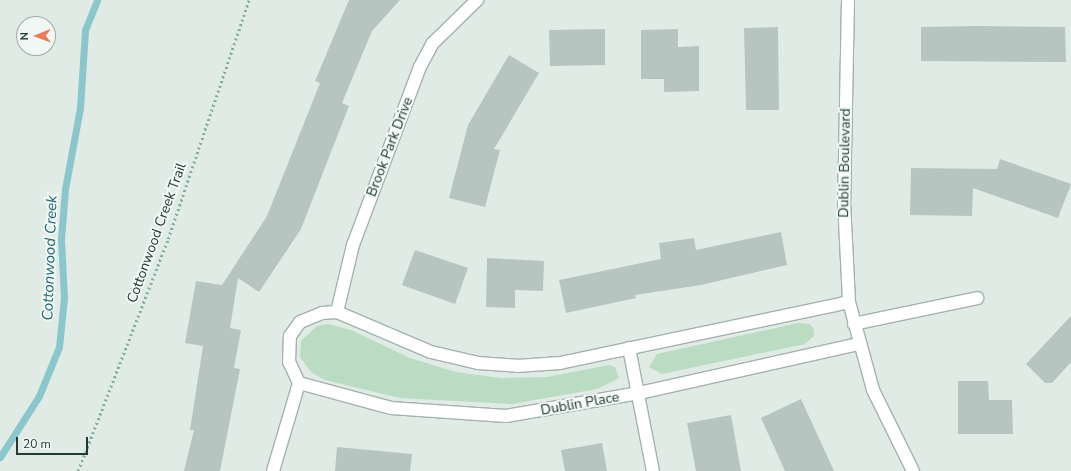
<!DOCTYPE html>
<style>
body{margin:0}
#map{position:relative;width:1071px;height:471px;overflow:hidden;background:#e1ebe6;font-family:"Nunito Sans",sans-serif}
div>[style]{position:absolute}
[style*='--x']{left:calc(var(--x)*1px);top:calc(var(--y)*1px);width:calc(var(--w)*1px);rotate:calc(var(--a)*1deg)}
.green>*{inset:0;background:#bbdbc2}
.stream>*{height:7px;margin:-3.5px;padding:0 3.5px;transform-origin:3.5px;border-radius:3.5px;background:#8bc6cd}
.building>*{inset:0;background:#b6c5bf}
.path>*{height:2.5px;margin-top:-1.25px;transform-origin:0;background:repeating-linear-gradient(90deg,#83ad9e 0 2px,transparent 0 5px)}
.roads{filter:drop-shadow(1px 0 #a4b2ad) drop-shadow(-1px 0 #a4b2ad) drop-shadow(0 1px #a4b2ad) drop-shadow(0 -1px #a4b2ad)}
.minor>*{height:12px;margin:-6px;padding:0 6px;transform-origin:6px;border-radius:6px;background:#fff}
.secondary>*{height:12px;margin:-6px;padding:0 6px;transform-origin:6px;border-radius:6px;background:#fff}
span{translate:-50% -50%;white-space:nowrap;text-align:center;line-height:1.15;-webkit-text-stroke:4px #f1f7f4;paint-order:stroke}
.street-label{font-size:14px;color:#223a33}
.water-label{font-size:15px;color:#206873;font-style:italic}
.north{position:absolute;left:16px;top:16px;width:40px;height:40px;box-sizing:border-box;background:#f1f7f4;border:1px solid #9eaba7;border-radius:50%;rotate:269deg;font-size:11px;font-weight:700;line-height:16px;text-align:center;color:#223a33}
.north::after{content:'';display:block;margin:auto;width:14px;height:18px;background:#eb7c5f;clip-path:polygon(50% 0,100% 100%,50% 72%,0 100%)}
.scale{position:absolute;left:16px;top:437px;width:72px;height:18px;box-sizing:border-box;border:2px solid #223a33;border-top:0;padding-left:5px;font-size:12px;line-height:14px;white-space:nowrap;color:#223a33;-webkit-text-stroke:3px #f1f7f4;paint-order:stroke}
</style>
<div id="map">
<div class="green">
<div style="clip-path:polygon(798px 323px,810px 324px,814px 330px,814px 336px,805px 344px,662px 374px,649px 367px,657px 354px)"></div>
<div style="clip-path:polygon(328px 324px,351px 330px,410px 358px,456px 372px,501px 378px,547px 377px,609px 365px,615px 367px,619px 378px,597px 389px,512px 404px,400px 398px,325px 380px,312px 373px,300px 357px,301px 341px,317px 326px)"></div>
</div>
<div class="stream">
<div style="--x:0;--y:457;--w:72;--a:-57.4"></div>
<div style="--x:39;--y:396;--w:53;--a:-67.8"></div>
<div style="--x:59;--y:347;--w:49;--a:-84.2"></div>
<div style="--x:64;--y:298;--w:59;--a:-92.9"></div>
<div style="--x:61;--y:239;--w:50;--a:-85.4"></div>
<div style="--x:65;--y:189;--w:82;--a:-79.5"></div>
<div style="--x:80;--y:108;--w:78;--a:-86.3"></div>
<div style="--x:85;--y:30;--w:32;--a:-68"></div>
</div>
<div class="building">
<div style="clip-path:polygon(349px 0,400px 0,372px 31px,342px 103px,349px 106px,301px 229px,259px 292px,238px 278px,230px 328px,241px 330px,234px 368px,240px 369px,220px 471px,184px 471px,194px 430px,190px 430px,203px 346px,185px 343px,196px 281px,222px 285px,267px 216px,320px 83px,315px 81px)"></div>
<div style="clip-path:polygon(976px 26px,1065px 27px,1066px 62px,921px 61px,921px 27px)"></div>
<div style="clip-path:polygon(778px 27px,779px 110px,746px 110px,744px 28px)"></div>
<div style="clip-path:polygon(605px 29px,605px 65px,550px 66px,549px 30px)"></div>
<div style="clip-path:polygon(678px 29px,678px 47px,699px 46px,699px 91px,664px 92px,664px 79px,641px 79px,641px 30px)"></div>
<div style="clip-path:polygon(509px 55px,539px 73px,494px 149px,500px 150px,485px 207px,449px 198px,468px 125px)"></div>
<div style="clip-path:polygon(1000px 159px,1071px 184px,1058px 218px,973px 188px,972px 216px,910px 215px,911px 168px,997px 169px)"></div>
<div style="clip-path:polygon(781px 232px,787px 265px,701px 285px,635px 295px,636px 298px,566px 313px,559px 280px,661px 259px,659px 243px,694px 238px,696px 250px)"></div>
<div style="clip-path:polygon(415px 250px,468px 268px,455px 304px,402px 285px)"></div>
<div style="clip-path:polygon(487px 258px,544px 261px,543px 291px,515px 290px,515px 308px,486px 307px)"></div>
<div style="clip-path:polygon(1071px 316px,1071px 362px,1052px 383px,1045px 383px,1026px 364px)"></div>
<div style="clip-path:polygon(958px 381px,988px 381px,989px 400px,1012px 400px,1013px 434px,958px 434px)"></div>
<div style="clip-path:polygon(801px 399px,834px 471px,785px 471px,761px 418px)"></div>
<div style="clip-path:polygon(731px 415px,741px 471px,696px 471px,687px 423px)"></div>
<div style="clip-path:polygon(602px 443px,607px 471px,565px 471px,561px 450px)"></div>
<div style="clip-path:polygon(337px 447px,412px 454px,410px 471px,335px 471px)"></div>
</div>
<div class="path">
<div style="--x:78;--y:471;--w:249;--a:-68.8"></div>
<div style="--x:168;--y:239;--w:252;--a:-71.3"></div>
</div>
<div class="roads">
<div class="minor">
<div style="--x:337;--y:312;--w:69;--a:-76.6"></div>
<div style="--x:353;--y:245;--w:190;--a:-69.4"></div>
<div style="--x:420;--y:67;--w:27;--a:-62"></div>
<div style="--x:433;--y:43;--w:62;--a:-44.3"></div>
<div style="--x:854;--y:324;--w:126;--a:-11.9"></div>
<div style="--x:629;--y:348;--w:125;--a:79"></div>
<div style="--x:299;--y:383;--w:95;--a:15.2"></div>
<div style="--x:391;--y:408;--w:115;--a:4"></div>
<div style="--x:506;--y:416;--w:135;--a:-9.8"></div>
<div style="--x:639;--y:393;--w:225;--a:-12.6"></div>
<div style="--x:273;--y:471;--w:92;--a:-73.5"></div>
<div style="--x:299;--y:383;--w:23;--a:-115"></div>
<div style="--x:289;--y:362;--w:26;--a:-88"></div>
<div style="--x:290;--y:336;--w:17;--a:-54"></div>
<div style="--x:300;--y:322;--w:24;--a:-22"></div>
<div style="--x:322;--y:313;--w:15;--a:-4"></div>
<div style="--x:337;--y:312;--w:102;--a:23.1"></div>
<div style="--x:431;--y:352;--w:48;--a:13.2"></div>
<div style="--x:478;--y:363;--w:39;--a:4"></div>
<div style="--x:517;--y:366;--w:43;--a:-4"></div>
<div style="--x:560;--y:363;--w:295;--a:-11.9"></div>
</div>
<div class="secondary">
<div style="--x:848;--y:0;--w:202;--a:91.1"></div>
<div style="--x:844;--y:202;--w:100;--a:87.1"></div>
<div style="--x:849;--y:302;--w:91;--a:74.7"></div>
<div style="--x:873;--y:390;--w:90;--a:63.7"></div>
</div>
</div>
<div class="street-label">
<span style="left:390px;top:147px;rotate:-69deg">Brook Park Drive</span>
<span style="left:845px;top:163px;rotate:-89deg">Dublin Boulevard</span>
<span style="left:157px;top:233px;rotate:-70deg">Cottonwood Creek Trail</span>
<span style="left:580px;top:404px;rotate:-10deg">Dublin Place</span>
</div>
<div class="water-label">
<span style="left:50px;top:258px;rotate:-88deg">Cottonwood Creek</span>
</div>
<div class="north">N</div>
<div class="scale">20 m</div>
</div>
